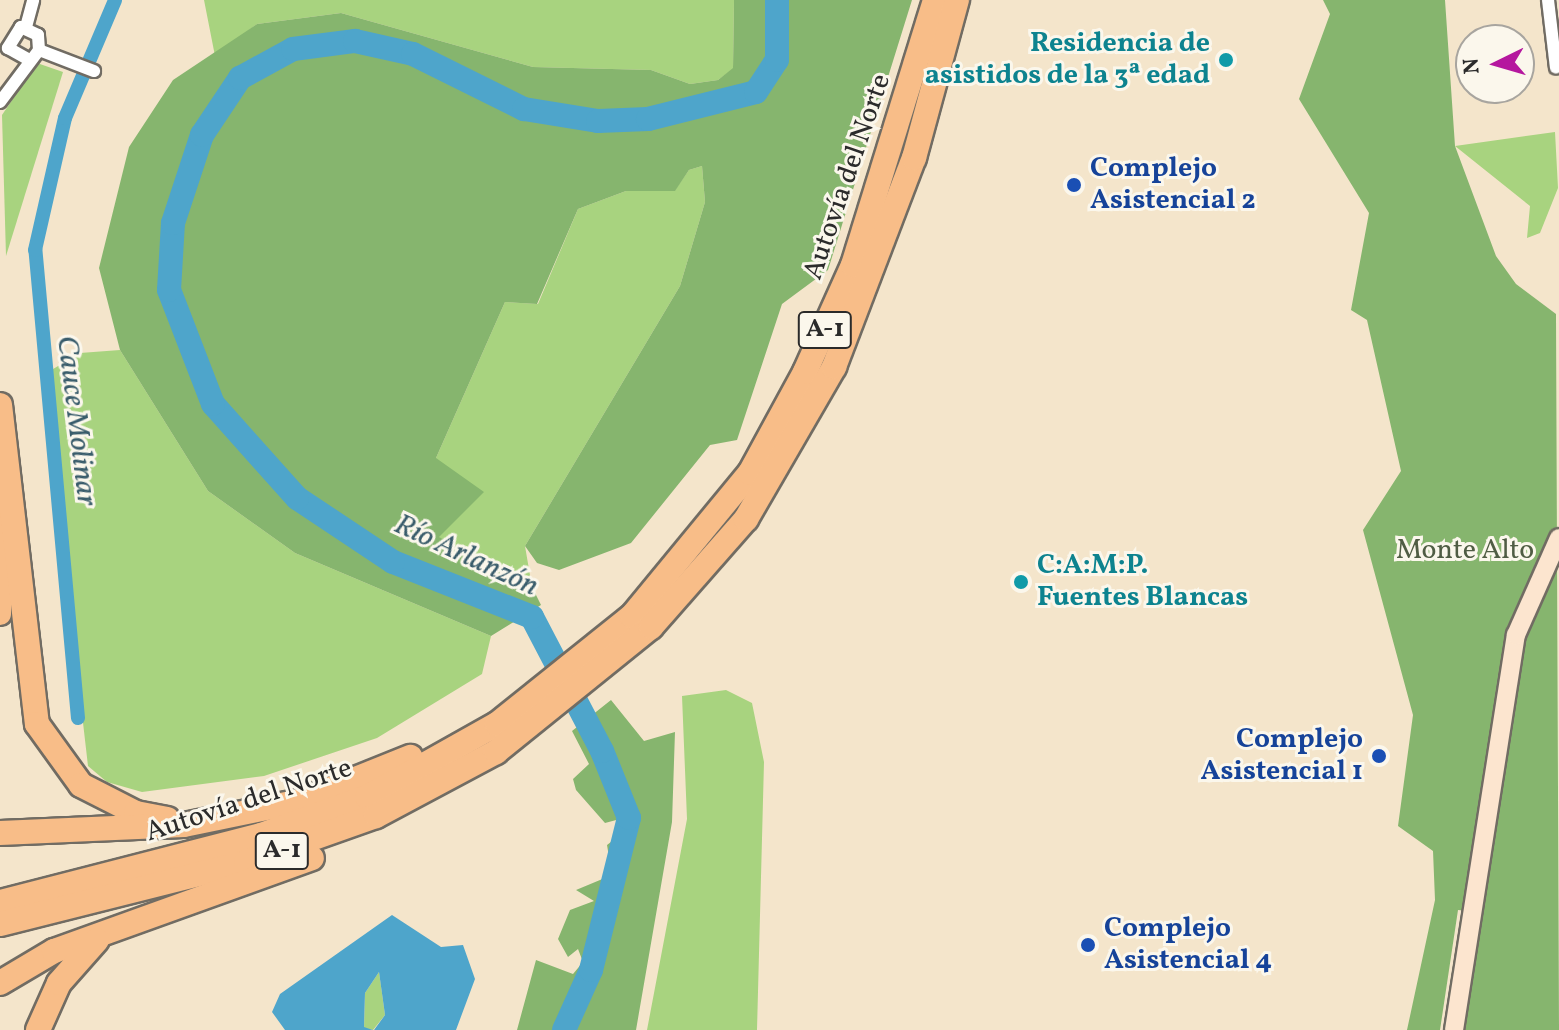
<!DOCTYPE html>
<meta charset="utf-8">
<style>
body{margin:0}
#map{position:relative;width:1559px;height:1030px;overflow:hidden;background:#f4e5cb;font-family:Vollkorn,serif}
div>[style]{position:absolute}
[style*='--x']{left:calc(var(--x)*1px);top:calc(var(--y)*1px);width:calc(var(--w)*1px);rotate:calc(var(--a)*1deg)}
.green>*{inset:0;background:#a8d37f}
.forest>*{inset:0;background:#86b56e}
.water>*{inset:0;background:#4ea5cb}
.canal>*{height:14px;margin:-7px;padding:0 7px;transform-origin:7px;border-radius:7px;background:#4ea5cb}
.river>*{height:24px;margin:-12px;padding:0 12px;transform-origin:12px;border-radius:12px;background:#4ea5cb}
.roads{filter:drop-shadow(2px 0 #716c63) drop-shadow(-2px 0 #716c63) drop-shadow(0 2px #716c63) drop-shadow(0 -2px #716c63)}
.minor>*{height:12px;margin:-6px;padding:0 6px;transform-origin:6px;border-radius:6px;background:#fff}
.secondary>*{height:18px;margin:-9px;padding:0 9px;transform-origin:9px;border-radius:9px;background:#fce5cf}
.trunk>*{height:22px;margin:-11px;padding:0 11px;transform-origin:11px;border-radius:11px;background:#f8bd88}
.motorway>*{height:24px;margin:-12px;padding:0 12px;transform-origin:12px;border-radius:12px;background:#f8bd88}
.dots>*{width:22px;height:22px;translate:-50% -50%;box-sizing:border-box;border:4px solid #fbf7ec;border-radius:50%}
span{translate:-50% -50%;white-space:nowrap;text-align:center;line-height:1.15;-webkit-text-stroke:6px #fbf7ec;paint-order:stroke}
.shield-label span{padding:2px 6px;background:#fbf7ec;border:2px solid;border-radius:6px;-webkit-text-stroke-width:0}
.shield-label{font-size:26px;color:#2b2b2b;font-weight:700}
.culture-label{font-size:28px;color:#0d838f;font-weight:700}
.right{translate:-100% -50%;text-align:right}
.left{translate:0 -50%;text-align:left}
.transit-label{font-size:28px;color:#164399;font-weight:700}
.street-label{font-size:28px;color:#2b2b2b}
.park-label{font-size:28px;color:#505d44}
.water-label{font-size:30px;color:#395c6b;font-style:italic}
.north{position:absolute;left:1455px;top:24px;width:80px;height:80px;box-sizing:border-box;background:#fbf7ec;border:2px solid #a8a59f;border-radius:50%;rotate:265deg;font-size:22px;font-weight:700;line-height:32px;text-align:center;color:#2b2b2b}
.north::after{content:'';display:block;margin:auto;width:28px;height:36px;background:#b5179e;clip-path:polygon(50% 0,100% 100%,50% 72%,0 100%)}
</style>
<div id="map">
<div class="green">
<div style="clip-path:polygon(204px 0,734px 0,733px 69px,718px 80px,690px 84px,651px 70px,533px 67px,341px 13px,257px 24px,215px 56px)"></div>
<div style="clip-path:polygon(37px 63px,63px 72px,6px 256px,2px 115px)"></div>
<div style="clip-path:polygon(1555px 132px,1558px 188px,1540px 233px,1527px 238px,1530px 206px,1455px 146px)"></div>
<div style="clip-path:polygon(702px 166px,705px 202px,680px 286px,525px 546px,532px 587px,438px 537px,436px 458px,505px 302px,538px 304px,578px 209px,626px 191px,675px 190px,689px 170px)"></div>
<div style="clip-path:polygon(120px 350px,208px 491px,295px 553px,491px 636px,482px 674px,377px 738px,264px 776px,142px 792px,107px 782px,88px 766px,43px 375px,80px 353px)"></div>
<div style="clip-path:polygon(726px 690px,752px 703px,764px 762px,757px 1030px,647px 1030px,687px 819px,682px 696px)"></div>
<div style="clip-path:polygon(379px 972px,385px 1015px,373px 1030px,364px 1028px,365px 993px)"></div>
</div>
<div class="forest">
<div style="clip-path:polygon(734px 0,912px 0,828px 270px,782px 304px,737px 440px,710px 445px,631px 543px,559px 570px,537px 563px,525px 546px,680px 286px,705px 202px,702px 166px,689px 170px,675px 191px,626px 191px,578px 209px,537px 304px,505px 302px,436px 458px,484px 492px,439px 537px,532px 587px,541px 605px,491px 636px,295px 553px,208px 491px,120px 350px,99px 268px,129px 147px,173px 80px,257px 24px,341px 13px,533px 67px,651px 70px,690px 84px,718px 80px,733px 68px)"></div>
<div style="clip-path:polygon(1323px 0,1445px 0,1455px 146px,1496px 256px,1516px 284px,1556px 314px,1559px 1030px,1465px 1030px,1481px 912px,1458px 910px,1440px 1030px,1407px 1030px,1435px 900px,1433px 851px,1398px 826px,1413px 715px,1363px 530px,1401px 471px,1367px 320px,1351px 310px,1369px 213px,1299px 99px,1330px 14px)"></div>
<div style="clip-path:polygon(611px 700px,644px 741px,675px 732px,672px 822px,636px 1030px,517px 1030px,536px 960px,573px 974px,583px 962px,578px 949px,568px 957px,558px 939px,570px 910px,594px 901px,576px 890px,612px 875px,607px 845px,624px 832px,620px 819px,605px 823px,576px 790px,573px 779px,589px 764px,572px 731px)"></div>
</div>
<div class="water">
<div style="clip-path:polygon(392px 915px,441px 947px,463px 945px,475px 979px,456px 1030px,374px 1030px,385px 1015px,379px 972px,365px 993px,364px 1027px,373px 1030px,285px 1030px,272px 1012px,280px 994px)"></div>
</div>
<div class="canal">
<div style="--x:78;--y:718;--w:470;--a:-95.2"></div>
<div style="--x:35;--y:250;--w:135;--a:-77.2"></div>
<div style="--x:65;--y:118;--w:128;--a:-67"></div>
</div>
<div class="river">
<div style="--x:564;--y:1030;--w:66;--a:-65.8"></div>
<div style="--x:591;--y:970;--w:157;--a:-76"></div>
<div style="--x:629;--y:818;--w:72;--a:-111.9"></div>
<div style="--x:602;--y:751;--w:151;--a:-117.6"></div>
<div style="--x:532;--y:617;--w:149;--a:-158.4"></div>
<div style="--x:393;--y:562;--w:115;--a:-146.3"></div>
<div style="--x:297;--y:498;--w:126;--a:-131.8"></div>
<div style="--x:213;--y:404;--w:122;--a:-111.1"></div>
<div style="--x:169;--y:290;--w:67;--a:-86.6"></div>
<div style="--x:173;--y:223;--w:93;--a:-71.8"></div>
<div style="--x:202;--y:135;--w:69;--a:-56.3"></div>
<div style="--x:240;--y:78;--w:60;--a:-28.7"></div>
<div style="--x:293;--y:49;--w:63;--a:-7.4"></div>
<div style="--x:355;--y:41;--w:59;--a:12.6"></div>
<div style="--x:413;--y:54;--w:124;--a:26.4"></div>
<div style="--x:524;--y:109;--w:75;--a:9.2"></div>
<div style="--x:598;--y:121;--w:50;--a:-2.3"></div>
<div style="--x:648;--y:119;--w:111;--a:-14"></div>
<div style="--x:756;--y:92;--w:38;--a:-57"></div>
<div style="--x:777;--y:60;--w:60;--a:-90"></div>
</div>
<div class="roads">
<div class="minor">
<div style="--x:1548;--y:0;--w:68;--a:83.3"></div>
<div style="--x:26;--y:27;--w:28;--a:-75"></div>
<div style="--x:39;--y:50;--w:59;--a:20.9"></div>
<div style="--x:0;--y:102;--w:65;--a:-53.1"></div>
<div style="--x:39;--y:50;--w:15;--a:-94"></div>
<div style="--x:38;--y:35;--w:19;--a:-155"></div>
<div style="--x:21;--y:27;--w:25;--a:122"></div>
<div style="--x:8;--y:48;--w:23;--a:29"></div>
</div>
<div class="secondary">
<div style="--x:1454;--y:1030;--w:400;--a:-81.1"></div>
<div style="--x:1516;--y:635;--w:106;--a:-66.1"></div>
</div>
<div class="trunk">
<div style="--x:0;--y:614;--w:110;--a:-89"></div>
</div>
<div class="motorway">
<div style="--x:0;--y:405;--w:321;--a:83.4"></div>
<div style="--x:37;--y:724;--w:75;--a:54.2"></div>
<div style="--x:81;--y:785;--w:62;--a:27"></div>
<div style="--x:136;--y:813;--w:32;--a:11"></div>
<div style="--x:0;--y:833;--w:184;--a:-2.5"></div>
<div style="--x:184;--y:825;--w:119;--a:-11.6"></div>
<div style="--x:301;--y:801;--w:118;--a:-22"></div>
<div style="--x:0;--y:902;--w:269;--a:-14.4"></div>
<div style="--x:261;--y:835;--w:113;--a:-19.7"></div>
<div style="--x:367;--y:797;--w:149;--a:-29.3"></div>
<div style="--x:497;--y:724;--w:173;--a:-38.7"></div>
<div style="--x:632;--y:616;--w:185;--a:-50.5"></div>
<div style="--x:750;--y:473;--w:115;--a:-61.4"></div>
<div style="--x:805;--y:372;--w:117;--a:-65.8"></div>
<div style="--x:853;--y:265;--w:277;--a:-72.8"></div>
<div style="--x:0;--y:924;--w:254;--a:-14.1"></div>
<div style="--x:246;--y:862;--w:138;--a:-19.5"></div>
<div style="--x:376;--y:816;--w:136;--a:-28.1"></div>
<div style="--x:496;--y:752;--w:199;--a:-38.9"></div>
<div style="--x:651;--y:627;--w:144;--a:-48.7"></div>
<div style="--x:746;--y:519;--w:176;--a:-59.9"></div>
<div style="--x:834;--y:367;--w:224;--a:-69.1"></div>
<div style="--x:914;--y:158;--w:164;--a:-74.8"></div>
<div style="--x:0;--y:983;--w:63;--a:-30.7"></div>
<div style="--x:54;--y:951;--w:274;--a:-19.8"></div>
<div style="--x:38;--y:1030;--w:51;--a:-65.9"></div>
<div style="--x:59;--y:983;--w:57;--a:-48.5"></div>
</div>
</div>
<div class="dots">
<div style="left:1226px;top:60px;background:#0f9aa8"></div>
<div style="left:1074px;top:185px;background:#1a4fb4"></div>
<div style="left:1021px;top:582px;background:#0f9aa8"></div>
<div style="left:1379px;top:756px;background:#1a4fb4"></div>
<div style="left:1088px;top:945px;background:#1a4fb4"></div>
</div>
<div class="shield-label">
<span style="left:825px;top:330px">A-1</span>
<span style="left:282px;top:851px">A-1</span>
</div>
<div class="culture-label">
<span class="right" style="left:1210px;top:60px">Residencia de<br>asistidos de la 3ª edad</span>
<span class="left" style="left:1037px;top:582px">C:A:M:P.<br>Fuentes Blancas</span>
</div>
<div class="transit-label">
<span class="left" style="left:1090px;top:185px">Complejo<br>Asistencial 2</span>
<span class="right" style="left:1363px;top:756px">Complejo<br>Asistencial 1</span>
<span class="left" style="left:1104px;top:945px">Complejo<br>Asistencial 4</span>
</div>
<div class="street-label">
<span style="left:848px;top:177px;rotate:-71deg">Autovía del Norte</span>
<span style="left:249px;top:801px;rotate:-18deg">Autovía del Norte</span>
</div>
<div class="park-label">
<span style="left:1465px;top:551px">Monte Alto</span>
</div>
<div class="water-label">
<span style="left:76px;top:421px;rotate:83deg">Cauce Molinar</span>
<span style="left:466px;top:556px;rotate:25deg">Río Arlanzón</span>
</div>
<div class="north">N</div>
</div>
